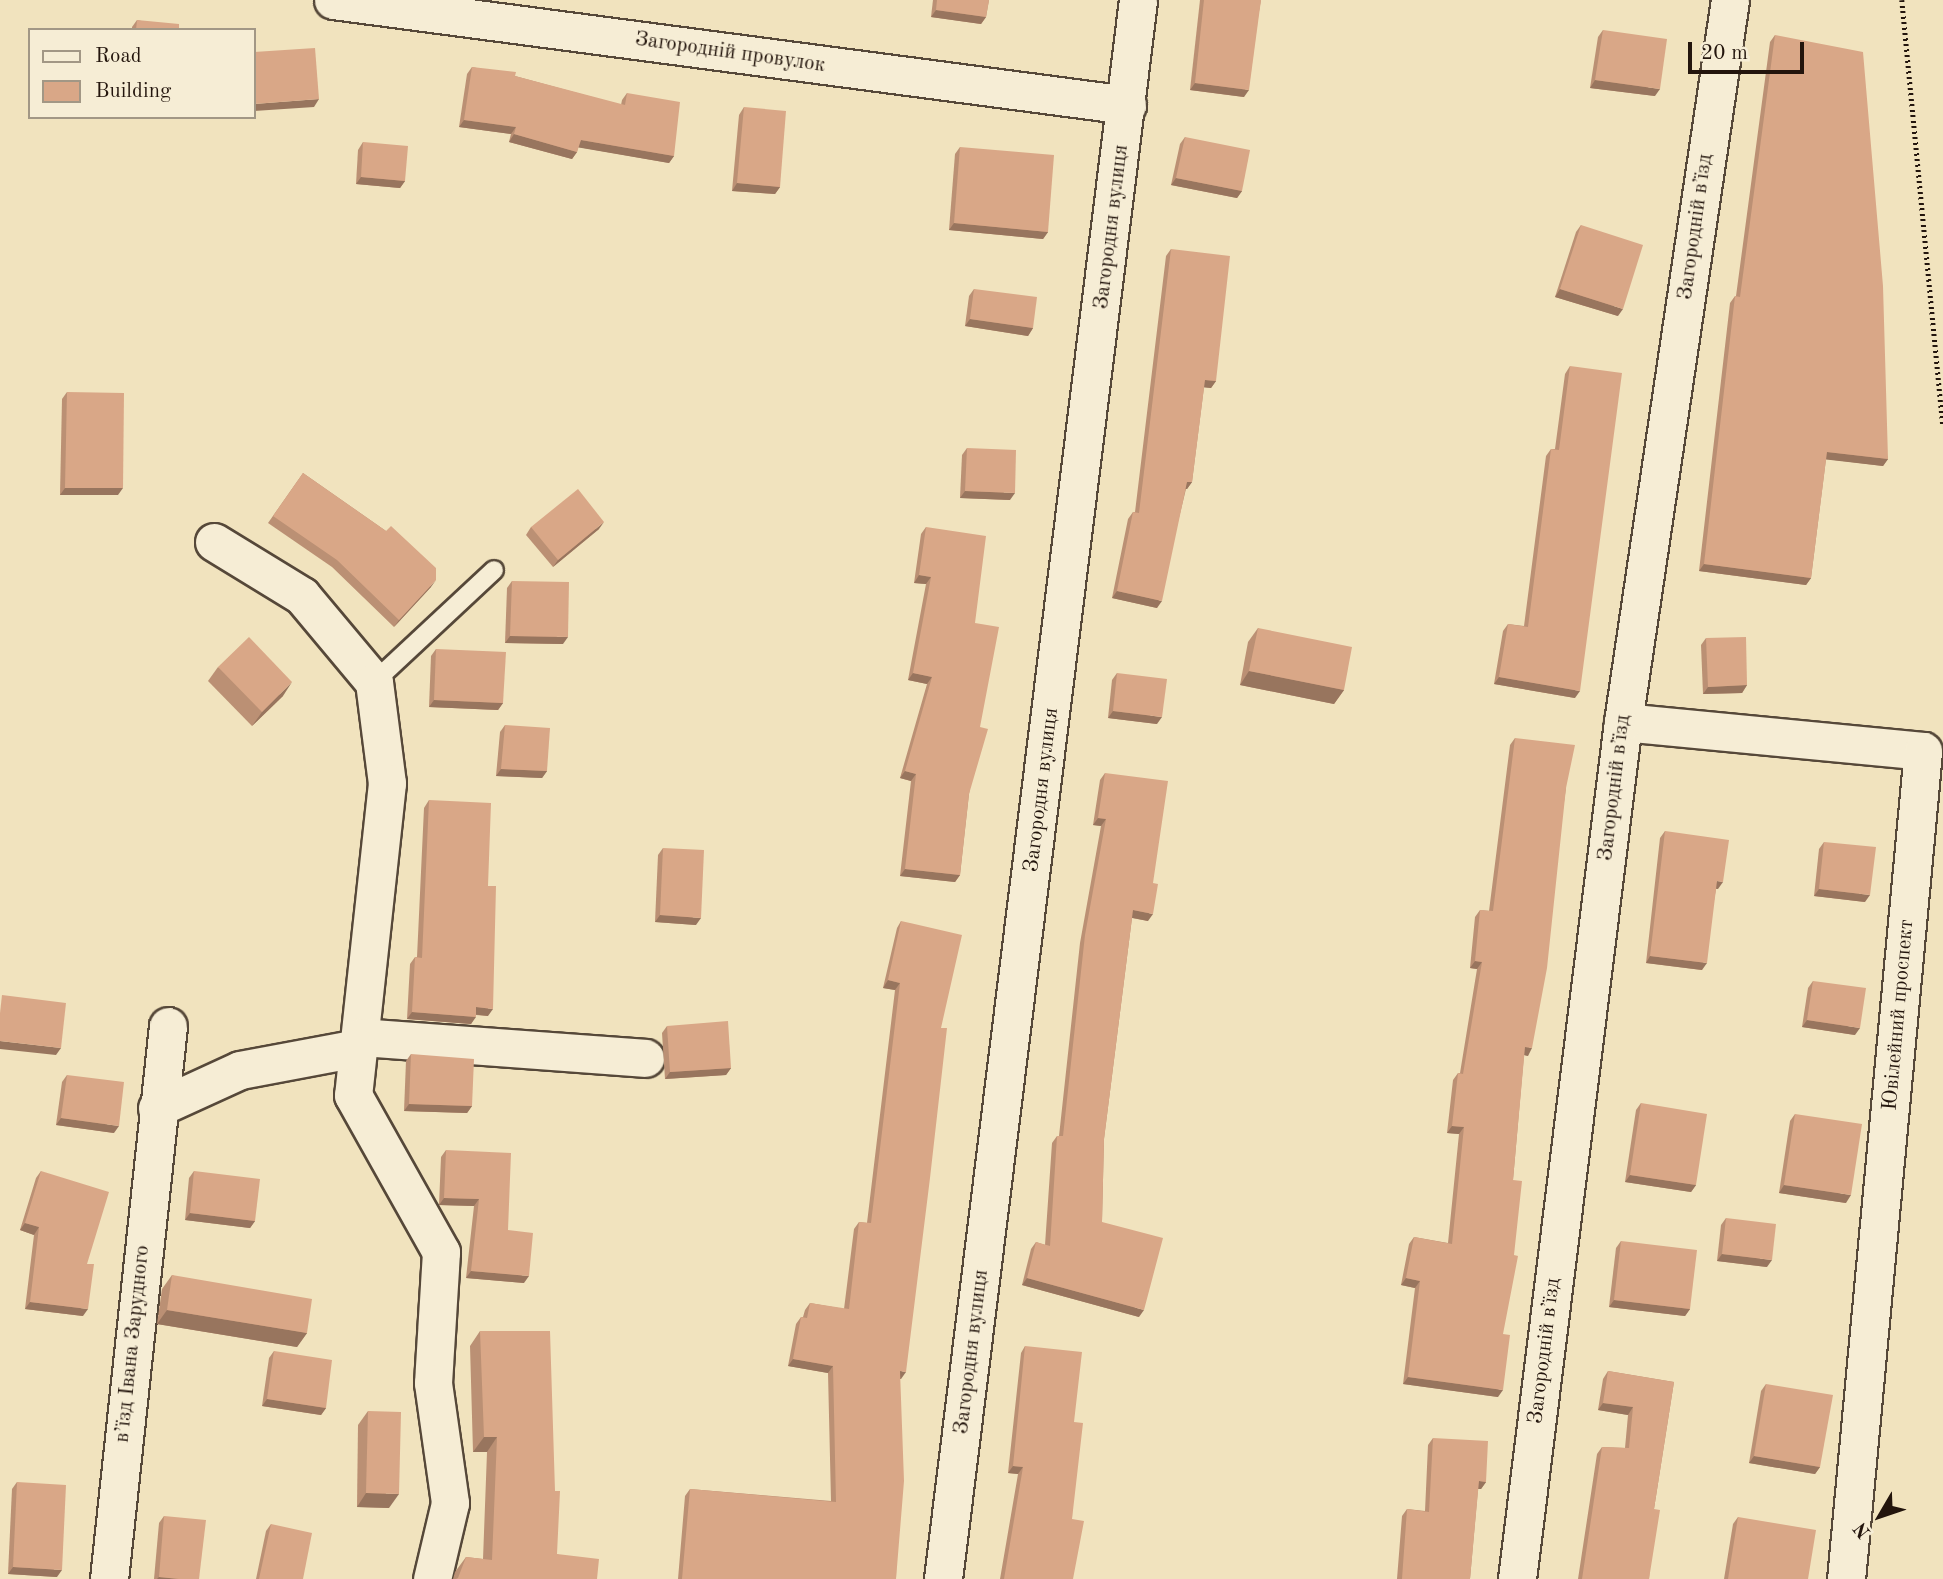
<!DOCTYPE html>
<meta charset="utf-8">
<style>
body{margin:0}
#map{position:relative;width:1943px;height:1579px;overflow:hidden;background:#f1e3be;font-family:"Old Standard TT",serif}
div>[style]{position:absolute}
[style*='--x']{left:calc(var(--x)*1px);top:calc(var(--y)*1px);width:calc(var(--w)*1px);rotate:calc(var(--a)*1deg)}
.path>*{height:4.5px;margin-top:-2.25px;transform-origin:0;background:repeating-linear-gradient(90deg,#23150d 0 2px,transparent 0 5.5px)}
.roads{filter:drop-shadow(2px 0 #564839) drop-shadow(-2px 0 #564839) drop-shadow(0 2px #564839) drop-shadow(0 -2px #564839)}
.lane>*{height:18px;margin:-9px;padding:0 9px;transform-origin:9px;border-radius:9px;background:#f6edd5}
.street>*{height:37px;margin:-18.5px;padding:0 18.5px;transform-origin:18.5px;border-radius:18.5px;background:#f6edd5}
.wall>*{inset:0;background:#bb9074}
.shaded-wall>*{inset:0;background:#98755e}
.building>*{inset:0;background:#d9a787}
span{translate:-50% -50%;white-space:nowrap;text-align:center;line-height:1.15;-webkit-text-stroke:6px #f6edd5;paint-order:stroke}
.street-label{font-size:21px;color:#23150d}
.legend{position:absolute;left:28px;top:28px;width:228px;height:91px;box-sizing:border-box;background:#f6edd5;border:2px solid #a29785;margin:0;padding:9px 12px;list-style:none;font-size:21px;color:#23150d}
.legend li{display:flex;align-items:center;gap:14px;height:35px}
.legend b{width:35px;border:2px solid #a29785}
.north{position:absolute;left:1845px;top:1481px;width:70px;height:70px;-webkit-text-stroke:5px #f6edd5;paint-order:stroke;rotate:231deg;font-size:19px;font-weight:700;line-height:28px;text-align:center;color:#23150d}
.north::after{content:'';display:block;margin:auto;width:24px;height:32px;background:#23150d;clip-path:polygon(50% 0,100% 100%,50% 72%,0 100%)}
.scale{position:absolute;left:1688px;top:42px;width:116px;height:32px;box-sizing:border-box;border:4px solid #23150d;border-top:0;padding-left:9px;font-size:21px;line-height:24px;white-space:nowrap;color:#23150d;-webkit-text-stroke:5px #f6edd5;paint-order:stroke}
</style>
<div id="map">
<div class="path">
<div style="--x:1902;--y:0;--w:427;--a:84.5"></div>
</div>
<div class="roads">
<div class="lane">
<div style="--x:374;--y:682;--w:164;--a:-43"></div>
</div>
<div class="street">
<div style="--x:333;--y:0;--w:801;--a:7.53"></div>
<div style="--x:214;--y:542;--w:103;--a:31.5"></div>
<div style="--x:302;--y:596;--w:112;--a:50.1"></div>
<div style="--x:374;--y:682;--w:102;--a:82.7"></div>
<div style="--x:387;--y:783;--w:314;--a:96.2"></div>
<div style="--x:353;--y:1095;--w:180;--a:60.7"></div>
<div style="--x:441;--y:1252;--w:131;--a:93.5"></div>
<div style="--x:433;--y:1383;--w:121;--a:81.9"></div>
<div style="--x:450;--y:1503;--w:78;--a:103.3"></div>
<div style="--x:1623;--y:722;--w:301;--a:5.5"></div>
<div style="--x:1923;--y:751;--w:832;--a:95.31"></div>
<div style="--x:360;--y:1037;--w:286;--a:4.2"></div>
<div style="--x:157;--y:1108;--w:91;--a:-24.6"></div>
<div style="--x:240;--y:1070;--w:120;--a:-10.6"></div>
<div style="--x:109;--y:1579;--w:556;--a:-83.91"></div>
<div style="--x:943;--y:1579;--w:1591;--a:-82.96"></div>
<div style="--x:1517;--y:1579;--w:864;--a:-82.95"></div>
<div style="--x:1623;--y:722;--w:730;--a:-81.57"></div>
</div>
</div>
<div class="wall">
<div style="clip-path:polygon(933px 0,989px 0,986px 17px,981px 24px,931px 17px)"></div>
<div style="clip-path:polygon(1200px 0,1261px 0,1244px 97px,1190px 90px)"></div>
<div style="clip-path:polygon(137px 20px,179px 30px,132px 30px,132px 27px)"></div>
<div style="clip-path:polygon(1603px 30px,1655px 96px,1590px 88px,1598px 37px)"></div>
<div style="clip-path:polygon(1775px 35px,1888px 459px,1883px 466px,1826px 459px,1811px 578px,1806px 585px,1699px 571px,1730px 303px,1735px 296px,1736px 296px,1770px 42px)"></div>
<div style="clip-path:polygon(472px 67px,515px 76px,621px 105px,622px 100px,627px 93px,674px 156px,669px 163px,578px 147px,577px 152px,572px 159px,509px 142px,511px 134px,459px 127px,467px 74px)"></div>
<div style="clip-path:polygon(744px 107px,780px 187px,775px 194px,732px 191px,739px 115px)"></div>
<div style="clip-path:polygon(1185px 137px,1242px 191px,1237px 198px,1171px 185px,1180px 144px)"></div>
<div style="clip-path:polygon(363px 142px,405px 181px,400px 188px,356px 184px,358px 150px)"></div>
<div style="clip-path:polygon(960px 147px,1048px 232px,1043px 239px,949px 230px,955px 154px)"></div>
<div style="clip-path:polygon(1581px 225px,1618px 316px,1555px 297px,1576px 232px)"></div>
<div style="clip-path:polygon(1171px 249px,1216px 381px,1211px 388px,1204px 387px,1192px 482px,1187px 489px,1186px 489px,1157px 608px,1112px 598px,1128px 519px,1133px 512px,1135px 512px,1166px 256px)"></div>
<div style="clip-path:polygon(974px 289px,1033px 328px,1028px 336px,965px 326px,969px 296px)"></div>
<div style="clip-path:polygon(1570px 366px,1575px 698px,1494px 684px,1503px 631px,1508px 624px,1524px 626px,1546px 456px,1551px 449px,1555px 449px,1565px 374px)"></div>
<div style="clip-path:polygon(67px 392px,118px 495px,60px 495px,62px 399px)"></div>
<div style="clip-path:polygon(967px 448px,1010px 500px,960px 498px,962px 455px)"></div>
<div style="clip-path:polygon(303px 473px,386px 531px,431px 587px,394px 627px,332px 567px,268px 523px)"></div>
<div style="clip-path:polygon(531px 527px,599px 529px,553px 567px,526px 535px)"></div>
<div style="clip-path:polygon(926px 527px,975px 623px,980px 727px,969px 794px,960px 875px,955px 882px,900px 876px,911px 781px,900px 778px,927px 684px,908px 680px,926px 584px,914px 583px,921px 534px)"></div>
<div style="clip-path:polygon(512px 581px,563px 644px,505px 643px,507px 588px)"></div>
<div style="clip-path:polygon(1258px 628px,1344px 690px,1334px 704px,1240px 685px,1248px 642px)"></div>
<div style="clip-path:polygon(1706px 638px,1747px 685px,1742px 693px,1703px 694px,1701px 645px)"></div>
<div style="clip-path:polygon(436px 649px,503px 703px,498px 710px,429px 707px,431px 656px)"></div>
<div style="clip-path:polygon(218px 667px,283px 696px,252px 726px,208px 681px)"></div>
<div style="clip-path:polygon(1117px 673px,1157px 724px,1108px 718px,1112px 680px)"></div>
<div style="clip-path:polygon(505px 725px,547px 771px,542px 778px,496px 776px,500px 732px)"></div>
<div style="clip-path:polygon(1515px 738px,1566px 788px,1528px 1056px,1524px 1055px,1513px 1180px,1498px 1397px,1403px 1384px,1415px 1288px,1401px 1285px,1409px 1244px,1414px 1237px,1448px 1243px,1459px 1134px,1447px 1133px,1453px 1080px,1458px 1073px,1460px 1073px,1477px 969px,1470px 968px,1475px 917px,1480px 910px,1489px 911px,1510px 745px)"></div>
<div style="clip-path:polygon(1105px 773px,1153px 883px,1148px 921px,1132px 918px,1104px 1139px,1102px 1222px,1139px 1317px,1022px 1285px,1031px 1249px,1036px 1242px,1045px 1245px,1052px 1143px,1057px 1136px,1059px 1136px,1080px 943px,1101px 826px,1093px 825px,1100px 780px)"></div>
<div style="clip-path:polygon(429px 800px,488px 886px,488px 1016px,476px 1015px,471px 1024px,407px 1019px,410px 964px,415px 957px,417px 957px,424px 808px)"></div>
<div style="clip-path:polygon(1665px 831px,1718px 889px,1716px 889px,1702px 970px,1646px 963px,1660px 838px)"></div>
<div style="clip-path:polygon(1824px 842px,1865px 902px,1814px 896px,1819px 849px)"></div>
<div style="clip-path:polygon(663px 848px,696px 925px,655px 922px,658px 855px)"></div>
<div style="clip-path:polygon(901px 921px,941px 1028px,901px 1379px,900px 1379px,896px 1579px,678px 1579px,685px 1496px,690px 1489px,831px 1501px,828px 1373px,788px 1366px,796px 1324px,801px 1317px,803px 1317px,805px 1310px,810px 1303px,844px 1309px,854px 1229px,859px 1222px,867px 1223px,895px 990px,883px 988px,897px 928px)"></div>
<div style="clip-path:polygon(1813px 981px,1855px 1035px,1802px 1027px,1808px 988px)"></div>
<div style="clip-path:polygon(667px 1026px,731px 1068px,726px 1075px,665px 1079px,662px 1033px)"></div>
<div style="clip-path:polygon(411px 1054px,472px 1106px,467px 1113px,404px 1111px,406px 1061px)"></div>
<div style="clip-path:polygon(67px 1075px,114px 1133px,56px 1125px,62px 1082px)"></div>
<div style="clip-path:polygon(1641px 1103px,1696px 1185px,1691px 1192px,1625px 1182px,1636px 1110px)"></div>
<div style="clip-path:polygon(1795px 1114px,1846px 1203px,1779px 1193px,1790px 1121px)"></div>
<div style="clip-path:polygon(446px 1150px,508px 1230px,524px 1283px,466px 1278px,474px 1206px,439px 1205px,441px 1157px)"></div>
<div style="clip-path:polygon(41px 1171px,83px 1316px,25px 1309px,34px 1235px,20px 1230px,36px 1178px)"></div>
<div style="clip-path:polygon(194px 1171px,255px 1221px,250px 1228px,185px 1220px,189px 1178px)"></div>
<div style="clip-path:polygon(1726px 1218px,1767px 1267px,1717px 1261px,1721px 1225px)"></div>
<div style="clip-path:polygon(1621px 1241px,1690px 1309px,1685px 1316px,1609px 1307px,1616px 1248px)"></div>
<div style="clip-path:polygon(172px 1275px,307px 1333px,297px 1347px,157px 1324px,162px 1289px)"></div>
<div style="clip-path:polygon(480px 1331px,557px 1554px,597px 1579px,453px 1579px,455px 1572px,466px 1557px,483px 1559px,487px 1452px,473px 1452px,470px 1346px)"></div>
<div style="clip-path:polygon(1025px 1346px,1074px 1422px,1072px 1519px,1073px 1579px,1000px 1579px,1018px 1474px,1008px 1473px,1021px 1353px)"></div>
<div style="clip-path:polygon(274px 1351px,326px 1408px,321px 1415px,262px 1406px,269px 1358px)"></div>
<div style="clip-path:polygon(1608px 1371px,1674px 1382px,1654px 1509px,1649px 1579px,1578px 1579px,1597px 1454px,1602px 1447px,1625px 1448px,1628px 1415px,1598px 1410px,1603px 1379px)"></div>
<div style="clip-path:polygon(1766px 1384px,1820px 1467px,1815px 1474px,1749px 1463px,1761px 1391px)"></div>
<div style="clip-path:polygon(368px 1411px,389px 1508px,357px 1507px,358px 1425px)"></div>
<div style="clip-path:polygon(1433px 1438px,1486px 1482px,1481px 1489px,1478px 1489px,1470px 1579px,1397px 1579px,1402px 1516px,1407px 1509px,1425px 1511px,1428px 1445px)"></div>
<div style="clip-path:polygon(17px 1482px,57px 1577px,8px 1574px,12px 1489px)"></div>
<div style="clip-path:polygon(164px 1516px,199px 1579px,154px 1579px,159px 1523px)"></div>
<div style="clip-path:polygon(1738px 1517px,1808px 1579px,1724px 1579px,1733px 1524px)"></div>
<div style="clip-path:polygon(271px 1524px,303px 1579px,256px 1579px,266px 1531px)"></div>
</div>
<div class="shaded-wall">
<div style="clip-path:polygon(936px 10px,986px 17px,981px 24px,931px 17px)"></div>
<div style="clip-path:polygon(1595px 80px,1660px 89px,1655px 96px,1590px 88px)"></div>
<div style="clip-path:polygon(1195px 83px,1249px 90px,1244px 97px,1190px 90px)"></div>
<div style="clip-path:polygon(319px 99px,314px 107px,254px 111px,254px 104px)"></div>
<div style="clip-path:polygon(464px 120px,516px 127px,511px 134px,459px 127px)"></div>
<div style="clip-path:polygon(514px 134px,577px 152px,572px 159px,509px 142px)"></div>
<div style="clip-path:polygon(581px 140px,674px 156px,669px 163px,576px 147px)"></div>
<div style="clip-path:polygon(361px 177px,405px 181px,400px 188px,356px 184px)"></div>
<div style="clip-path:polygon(1176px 178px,1242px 191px,1237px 198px,1171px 185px)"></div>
<div style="clip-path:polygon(737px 183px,780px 187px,775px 194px,732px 191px)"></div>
<div style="clip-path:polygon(954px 223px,1048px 232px,1043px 239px,949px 230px)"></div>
<div style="clip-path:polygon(1560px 289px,1623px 309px,1618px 316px,1555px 297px)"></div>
<div style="clip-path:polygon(970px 319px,1033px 328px,1028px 336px,965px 326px)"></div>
<div style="clip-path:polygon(1205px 380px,1216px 381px,1211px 388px,1200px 387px)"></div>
<div style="clip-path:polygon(1827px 452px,1888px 459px,1883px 466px,1822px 459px)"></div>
<div style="clip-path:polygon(1187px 482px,1192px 482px,1187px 489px,1182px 489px)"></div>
<div style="clip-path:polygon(65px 488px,123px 488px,118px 495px,60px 495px)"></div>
<div style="clip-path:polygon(965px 491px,1015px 493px,1010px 500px,960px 498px)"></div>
<div style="clip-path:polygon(604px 522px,599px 529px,553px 567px,558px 560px)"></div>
<div style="clip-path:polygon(1704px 564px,1811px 578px,1806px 585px,1699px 571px)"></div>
<div style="clip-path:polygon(919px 575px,931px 577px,926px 584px,914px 583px)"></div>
<div style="clip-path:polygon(436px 580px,431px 587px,394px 627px,399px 620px)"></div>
<div style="clip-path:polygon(1117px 591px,1162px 601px,1157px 608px,1112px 598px)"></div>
<div style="clip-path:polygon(510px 636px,568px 637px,563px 644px,505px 643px)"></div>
<div style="clip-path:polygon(1249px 671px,1344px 690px,1334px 704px,1240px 685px)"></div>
<div style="clip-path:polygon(913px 673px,932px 677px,927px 684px,908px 680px)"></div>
<div style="clip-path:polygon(1499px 677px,1580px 691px,1575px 698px,1494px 684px)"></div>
<div style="clip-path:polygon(292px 682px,283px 696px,252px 726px,262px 712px)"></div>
<div style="clip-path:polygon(1747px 685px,1742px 693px,1703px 694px,1708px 687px)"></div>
<div style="clip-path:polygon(434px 700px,503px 703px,498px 710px,429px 707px)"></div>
<div style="clip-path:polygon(1113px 711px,1162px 717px,1157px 724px,1108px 718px)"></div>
<div style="clip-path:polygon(501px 769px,547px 771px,542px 778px,496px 776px)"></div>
<div style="clip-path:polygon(905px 771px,916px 774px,911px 781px,900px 778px)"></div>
<div style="clip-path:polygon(1098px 818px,1106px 819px,1101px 826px,1093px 825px)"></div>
<div style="clip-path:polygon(905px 869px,960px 875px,955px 882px,900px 876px)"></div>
<div style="clip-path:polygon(1717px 881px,1723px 882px,1718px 889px,1712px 888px)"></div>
<div style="clip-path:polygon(1819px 889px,1870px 895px,1865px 902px,1814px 896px)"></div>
<div style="clip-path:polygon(1133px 910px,1153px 914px,1148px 921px,1128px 917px)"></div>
<div style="clip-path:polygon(660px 915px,701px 918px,696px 925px,655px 922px)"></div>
<div style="clip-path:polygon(1650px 956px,1707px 963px,1702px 970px,1646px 963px)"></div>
<div style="clip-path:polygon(1475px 961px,1482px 962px,1477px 969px,1470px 968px)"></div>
<div style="clip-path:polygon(888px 980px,900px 983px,895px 990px,883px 988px)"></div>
<div style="clip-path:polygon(476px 1007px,493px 1009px,488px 1016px,471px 1014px)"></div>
<div style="clip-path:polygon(412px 1012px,476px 1017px,471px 1024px,407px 1019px)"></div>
<div style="clip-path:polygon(1807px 1020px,1860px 1028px,1855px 1035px,1802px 1027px)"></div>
<div style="clip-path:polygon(0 1041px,61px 1048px,56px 1055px,0 1049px)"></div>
<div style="clip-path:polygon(1525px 1047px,1532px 1048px,1528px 1056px,1520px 1054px)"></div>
<div style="clip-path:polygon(731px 1068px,726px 1075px,665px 1079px,670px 1072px)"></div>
<div style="clip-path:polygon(409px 1104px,472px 1106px,467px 1113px,404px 1111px)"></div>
<div style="clip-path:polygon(61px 1118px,119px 1126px,114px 1133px,56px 1125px)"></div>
<div style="clip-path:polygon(1452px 1126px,1464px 1127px,1459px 1134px,1447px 1133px)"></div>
<div style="clip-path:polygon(1630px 1175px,1696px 1185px,1691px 1192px,1625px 1182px)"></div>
<div style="clip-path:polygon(1784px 1185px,1851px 1195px,1846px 1203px,1779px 1193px)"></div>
<div style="clip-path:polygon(444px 1198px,479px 1199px,474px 1206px,439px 1205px)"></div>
<div style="clip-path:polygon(190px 1213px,255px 1221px,250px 1228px,185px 1220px)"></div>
<div style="clip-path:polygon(25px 1223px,39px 1227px,34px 1235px,20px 1230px)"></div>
<div style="clip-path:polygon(1722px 1254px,1772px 1260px,1767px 1267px,1717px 1261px)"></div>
<div style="clip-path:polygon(471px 1271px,529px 1276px,524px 1283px,466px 1278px)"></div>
<div style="clip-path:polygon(1027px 1278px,1144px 1310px,1139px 1317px,1022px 1285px)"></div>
<div style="clip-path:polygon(1406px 1278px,1420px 1281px,1415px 1288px,1401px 1285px)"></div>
<div style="clip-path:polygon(1614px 1300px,1690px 1309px,1685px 1316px,1609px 1307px)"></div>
<div style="clip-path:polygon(30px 1302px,88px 1309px,83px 1316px,25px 1309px)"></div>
<div style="clip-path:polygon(167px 1310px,307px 1333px,297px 1347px,157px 1324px)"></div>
<div style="clip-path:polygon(793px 1359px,833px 1366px,828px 1373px,788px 1366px)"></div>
<div style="clip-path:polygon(900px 1371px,906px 1372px,901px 1379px,895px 1378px)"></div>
<div style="clip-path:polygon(1408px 1377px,1503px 1390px,1498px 1397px,1403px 1384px)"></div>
<div style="clip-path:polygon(267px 1399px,326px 1408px,321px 1415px,262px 1406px)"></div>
<div style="clip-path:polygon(1603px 1403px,1633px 1407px,1628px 1415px,1598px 1410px)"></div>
<div style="clip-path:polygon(484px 1437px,497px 1437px,487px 1452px,473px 1452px)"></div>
<div style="clip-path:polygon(1754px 1456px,1820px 1467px,1815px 1474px,1749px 1463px)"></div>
<div style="clip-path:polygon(1013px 1466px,1023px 1467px,1018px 1474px,1008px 1473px)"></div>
<div style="clip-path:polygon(1479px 1481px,1486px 1482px,1481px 1489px,1474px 1489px)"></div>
<div style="clip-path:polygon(366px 1493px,399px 1494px,389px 1508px,357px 1507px)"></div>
<div style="clip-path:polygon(13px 1567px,62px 1570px,57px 1577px,8px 1574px)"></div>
<div style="clip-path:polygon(159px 1577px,179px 1579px,157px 1579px)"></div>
</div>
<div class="building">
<div style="clip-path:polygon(937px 0,989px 0,986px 17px,936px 10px)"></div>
<div style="clip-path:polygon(1204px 0,1261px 0,1249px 90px,1195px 83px)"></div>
<div style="clip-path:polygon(137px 20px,179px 24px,179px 30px,136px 30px)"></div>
<div style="clip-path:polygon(1603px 30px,1667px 39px,1660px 89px,1595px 80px)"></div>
<div style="clip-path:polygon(1775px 35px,1863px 52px,1883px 286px,1888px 459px,1827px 452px,1811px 578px,1704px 564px,1735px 296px,1740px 297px)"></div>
<div style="clip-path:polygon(315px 48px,319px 99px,254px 104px,254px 52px)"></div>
<div style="clip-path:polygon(472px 67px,516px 72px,515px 76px,625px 105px,627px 93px,680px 102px,674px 156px,581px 140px,577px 152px,514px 134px,516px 127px,464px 120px)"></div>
<div style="clip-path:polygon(744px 107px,786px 111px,780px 187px,737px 183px)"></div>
<div style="clip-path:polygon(1185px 137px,1250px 150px,1242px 191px,1176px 178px)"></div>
<div style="clip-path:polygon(363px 142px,408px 146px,405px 181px,361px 177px)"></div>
<div style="clip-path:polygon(960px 147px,1054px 155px,1048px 232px,954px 223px)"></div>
<div style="clip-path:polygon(1581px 225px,1643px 245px,1623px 309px,1560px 289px)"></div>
<div style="clip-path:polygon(1171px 249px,1230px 256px,1216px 381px,1205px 380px,1192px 482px,1187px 482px,1162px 601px,1117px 591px,1133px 512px,1139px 513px)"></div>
<div style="clip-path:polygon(974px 289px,1037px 297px,1033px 328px,970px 319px)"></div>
<div style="clip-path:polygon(1570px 366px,1622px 373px,1580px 691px,1499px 677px,1508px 624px,1528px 627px,1551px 449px,1559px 450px)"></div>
<div style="clip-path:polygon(67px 392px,124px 393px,123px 488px,65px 488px)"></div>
<div style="clip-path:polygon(967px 448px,1016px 450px,1015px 493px,965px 491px)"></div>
<div style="clip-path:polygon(303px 473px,386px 531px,391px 526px,436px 568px,436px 580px,399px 620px,337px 560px,273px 516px)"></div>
<div style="clip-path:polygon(578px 489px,604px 522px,558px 560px,531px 527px)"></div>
<div style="clip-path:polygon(926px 527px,986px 536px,975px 623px,999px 627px,980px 727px,988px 729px,969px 794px,960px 875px,905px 869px,916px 774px,905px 771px,932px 677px,913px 673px,931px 577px,919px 575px)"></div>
<div style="clip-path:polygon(512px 581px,569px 582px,568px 637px,510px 636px)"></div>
<div style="clip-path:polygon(1258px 628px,1352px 647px,1344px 690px,1249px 671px)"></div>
<div style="clip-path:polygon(249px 637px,292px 682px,262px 712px,218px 667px)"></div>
<div style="clip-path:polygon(1746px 637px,1747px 685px,1708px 687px,1706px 638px)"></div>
<div style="clip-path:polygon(436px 649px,506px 652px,503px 703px,434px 700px)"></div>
<div style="clip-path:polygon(1117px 673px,1167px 679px,1162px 717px,1113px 711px)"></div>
<div style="clip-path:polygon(505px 725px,550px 728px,547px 771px,501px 769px)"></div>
<div style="clip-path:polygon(1515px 738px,1575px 745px,1566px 788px,1547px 968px,1532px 1048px,1525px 1047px,1513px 1180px,1522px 1181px,1514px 1255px,1518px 1256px,1503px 1334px,1510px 1335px,1503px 1390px,1408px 1377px,1420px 1281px,1406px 1278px,1414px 1237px,1452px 1244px,1464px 1127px,1452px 1126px,1458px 1073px,1463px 1074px,1482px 962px,1475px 961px,1480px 910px,1493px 911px)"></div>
<div style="clip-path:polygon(1105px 773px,1168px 781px,1153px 883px,1158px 884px,1153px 914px,1133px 910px,1104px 1139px,1102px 1222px,1163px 1238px,1144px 1310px,1027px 1278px,1036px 1242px,1050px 1246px,1057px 1136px,1063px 1136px,1085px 935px,1106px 819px,1098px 818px)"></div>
<div style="clip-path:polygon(429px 800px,491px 803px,488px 886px,496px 886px,493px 1009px,476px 1007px,476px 1017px,412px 1012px,415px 957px,422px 958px)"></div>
<div style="clip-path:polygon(1665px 831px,1729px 840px,1723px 882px,1717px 881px,1707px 963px,1650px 956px)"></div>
<div style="clip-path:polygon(1824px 842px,1876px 847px,1870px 895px,1819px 889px)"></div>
<div style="clip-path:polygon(663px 848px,704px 850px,701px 918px,660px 915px)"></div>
<div style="clip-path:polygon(901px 921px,962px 935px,941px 1028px,947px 1028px,930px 1178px,906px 1372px,900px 1371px,904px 1481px,896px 1579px,682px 1579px,690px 1489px,836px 1502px,833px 1366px,793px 1359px,801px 1317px,807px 1318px,810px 1303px,849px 1309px,859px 1222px,871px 1223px,900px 983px,888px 980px)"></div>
<div style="clip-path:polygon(1813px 981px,1866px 988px,1860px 1028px,1807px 1020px)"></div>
<div style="clip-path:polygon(2px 995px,66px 1003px,61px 1048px,0 1041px,0 1013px)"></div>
<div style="clip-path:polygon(728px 1021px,731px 1068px,670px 1072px,667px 1026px)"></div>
<div style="clip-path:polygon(411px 1054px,474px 1059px,472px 1106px,409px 1104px)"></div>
<div style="clip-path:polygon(67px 1075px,124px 1082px,119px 1126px,61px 1118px)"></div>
<div style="clip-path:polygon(1641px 1103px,1707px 1114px,1696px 1185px,1630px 1175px)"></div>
<div style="clip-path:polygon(1795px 1114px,1862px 1124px,1851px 1195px,1784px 1185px)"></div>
<div style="clip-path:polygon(446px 1150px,511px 1153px,508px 1230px,533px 1233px,529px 1276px,471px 1271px,479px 1199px,444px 1198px)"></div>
<div style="clip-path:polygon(41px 1171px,109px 1192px,87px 1264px,94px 1264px,88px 1309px,30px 1302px,39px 1227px,25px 1223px)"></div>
<div style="clip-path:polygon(194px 1171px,260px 1179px,255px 1221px,190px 1213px)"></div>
<div style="clip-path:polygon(1726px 1218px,1776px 1224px,1772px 1260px,1722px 1254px)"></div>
<div style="clip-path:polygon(1621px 1241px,1697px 1250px,1690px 1309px,1614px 1300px)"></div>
<div style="clip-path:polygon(172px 1275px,312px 1299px,307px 1333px,167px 1310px)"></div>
<div style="clip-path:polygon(480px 1331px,550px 1331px,555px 1491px,560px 1491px,557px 1554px,599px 1559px,597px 1579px,456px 1579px,458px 1578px,466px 1557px,492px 1560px,497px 1437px,484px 1437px)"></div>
<div style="clip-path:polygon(1025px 1346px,1082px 1352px,1074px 1422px,1083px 1423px,1072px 1519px,1084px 1521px,1073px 1579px,1004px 1579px,1023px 1467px,1013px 1466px)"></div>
<div style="clip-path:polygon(274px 1351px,332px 1360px,326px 1408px,267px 1399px)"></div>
<div style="clip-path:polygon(1608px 1371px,1674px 1382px,1654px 1509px,1660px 1510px,1649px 1579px,1582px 1579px,1602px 1447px,1629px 1448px,1633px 1407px,1603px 1403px)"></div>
<div style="clip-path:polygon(1766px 1384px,1833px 1395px,1820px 1467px,1754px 1456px)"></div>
<div style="clip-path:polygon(368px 1411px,401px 1412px,399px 1494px,366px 1493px)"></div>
<div style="clip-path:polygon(1433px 1438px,1488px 1441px,1486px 1482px,1479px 1481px,1470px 1579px,1402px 1579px,1407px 1509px,1429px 1512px)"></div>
<div style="clip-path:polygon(17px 1482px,66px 1485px,62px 1570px,13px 1567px)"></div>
<div style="clip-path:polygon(164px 1516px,206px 1520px,199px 1579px,179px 1579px,159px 1577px)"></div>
<div style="clip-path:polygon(1738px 1517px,1816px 1530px,1808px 1579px,1728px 1579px)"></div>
<div style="clip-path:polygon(271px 1524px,312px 1533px,303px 1579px,259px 1579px)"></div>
</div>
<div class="street-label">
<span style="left:730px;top:53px;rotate:8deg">Загородній провулок</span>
<span style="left:1112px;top:227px;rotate:-83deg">Загородня вулиця</span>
<span style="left:1696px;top:227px;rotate:-82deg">Загородній вʼїзд</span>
<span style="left:1615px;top:788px;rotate:-83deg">Загородній вʼїзд</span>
<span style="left:1042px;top:790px;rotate:-83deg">Загородня вулиця</span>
<span style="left:1899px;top:1015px;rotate:-85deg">Ювілейний проспект</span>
<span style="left:133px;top:1344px;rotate:-84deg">в’їзд Івана Зарудного</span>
<span style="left:1545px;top:1351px;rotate:-83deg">Загородній вʼїзд</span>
<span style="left:972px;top:1352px;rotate:-83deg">Загородня вулиця</span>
</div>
<ul class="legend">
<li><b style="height:9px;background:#f6edd5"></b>Road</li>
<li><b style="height:19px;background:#d9a787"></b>Building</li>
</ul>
<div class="north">N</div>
<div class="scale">20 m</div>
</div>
